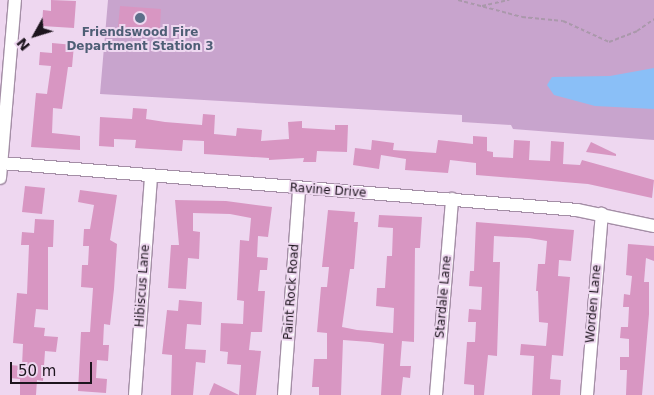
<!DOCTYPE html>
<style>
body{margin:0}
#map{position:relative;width:654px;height:395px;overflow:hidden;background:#eed7f0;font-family:"DejaVu Sans",sans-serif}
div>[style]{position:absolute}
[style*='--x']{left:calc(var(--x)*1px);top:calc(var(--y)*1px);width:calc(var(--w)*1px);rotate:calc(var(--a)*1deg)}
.green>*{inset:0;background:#c8a4cd}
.water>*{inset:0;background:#8abff7}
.building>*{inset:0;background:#d896c2}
.path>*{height:2px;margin-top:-1px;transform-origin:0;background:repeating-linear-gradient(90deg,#aa98ab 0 4px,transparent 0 6.5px)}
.roads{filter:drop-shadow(1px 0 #a48ea6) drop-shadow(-1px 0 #a48ea6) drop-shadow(0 1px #a48ea6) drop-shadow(0 -1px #a48ea6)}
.minor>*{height:12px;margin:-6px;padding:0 6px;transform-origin:6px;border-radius:6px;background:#fff}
.dots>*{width:14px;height:14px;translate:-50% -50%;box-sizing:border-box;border:2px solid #eed7f0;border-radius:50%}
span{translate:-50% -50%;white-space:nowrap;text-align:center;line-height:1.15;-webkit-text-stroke:4px #eed7f0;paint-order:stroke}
.service-label{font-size:12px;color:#4e5e75;font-weight:700}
.street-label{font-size:12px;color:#1d151e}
.north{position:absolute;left:10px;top:10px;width:50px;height:50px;-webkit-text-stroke:4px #eed7f0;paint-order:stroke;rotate:231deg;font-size:14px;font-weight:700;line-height:20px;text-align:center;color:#1d151e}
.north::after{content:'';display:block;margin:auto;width:18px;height:22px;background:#1d151e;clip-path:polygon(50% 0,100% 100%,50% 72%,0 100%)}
.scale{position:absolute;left:10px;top:362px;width:82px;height:22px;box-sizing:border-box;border:2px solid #1d151e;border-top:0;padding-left:6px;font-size:15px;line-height:18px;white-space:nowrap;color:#1d151e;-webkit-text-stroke:4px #eed7f0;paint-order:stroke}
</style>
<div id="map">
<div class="green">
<div style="clip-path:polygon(108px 0,654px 0,654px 140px,513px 129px,511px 125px,462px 122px,462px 115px,100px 94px)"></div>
</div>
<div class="water">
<div style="clip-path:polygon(654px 68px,654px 109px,595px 106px,554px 95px,547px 85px,552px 77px,610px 76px)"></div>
</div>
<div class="building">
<div style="clip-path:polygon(51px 0,76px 1px,74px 28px,42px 26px,43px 10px,51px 11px)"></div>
<div style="clip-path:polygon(120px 6px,161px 9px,160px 29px,149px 29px,148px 37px,125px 35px,126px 27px,118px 27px)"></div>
<div style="clip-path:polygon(52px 43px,74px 45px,72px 67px,68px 67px,62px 109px,53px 108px,52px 133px,80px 136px,80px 150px,31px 147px,36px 93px,47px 94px,51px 66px,39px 65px,40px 52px,52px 53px)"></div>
<div style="clip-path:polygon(133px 108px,147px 109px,146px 119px,165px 122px,202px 125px,203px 114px,215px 115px,214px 134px,236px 136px,237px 128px,262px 130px,261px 141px,289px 139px,288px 122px,302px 121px,302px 128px,335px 130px,335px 125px,348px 125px,347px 152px,317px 151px,316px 162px,303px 162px,304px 158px,269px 160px,269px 158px,204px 154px,204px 141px,183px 140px,182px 151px,135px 148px,136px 140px,114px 139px,114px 147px,99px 146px,100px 117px,132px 119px)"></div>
<div style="clip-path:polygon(473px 136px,487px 137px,487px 151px,493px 152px,493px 157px,513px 158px,514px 140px,530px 141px,529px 160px,550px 161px,551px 141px,564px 142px,563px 164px,580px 165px,582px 160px,654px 180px,652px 198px,588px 184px,476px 175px,476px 163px,450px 160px,448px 173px,405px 170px,406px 159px,381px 155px,379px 169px,353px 165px,355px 148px,371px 150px,372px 140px,394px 143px,393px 150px,436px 153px,438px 140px,473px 144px)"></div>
<div style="clip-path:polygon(591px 142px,616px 154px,616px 156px,586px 152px)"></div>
<div style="clip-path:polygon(25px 186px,45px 188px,42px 214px,22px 212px)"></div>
<div style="clip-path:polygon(80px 190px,117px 195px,110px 240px,117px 244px,114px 289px,110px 325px,104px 324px,103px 345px,109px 345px,108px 361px,97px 360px,96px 378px,107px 379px,106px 393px,78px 391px,81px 332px,90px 332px,93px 288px,81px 287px,82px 265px,88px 265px,89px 246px,83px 246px,84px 229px,90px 229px,94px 205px,78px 202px)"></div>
<div style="clip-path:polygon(175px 200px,226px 201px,272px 207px,268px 237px,258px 236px,257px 257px,268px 258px,267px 270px,260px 270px,258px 291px,265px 291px,262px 332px,251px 332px,249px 350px,261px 351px,256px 395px,239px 395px,241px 365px,227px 364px,228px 352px,220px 351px,221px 323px,243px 324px,244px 301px,237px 300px,240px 240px,249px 241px,251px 218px,230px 214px,193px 213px,193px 231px,200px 232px,199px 259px,188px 258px,186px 289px,168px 288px,171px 245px,179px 245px)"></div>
<div style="clip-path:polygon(328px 210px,355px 212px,354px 222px,358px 222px,354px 269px,350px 269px,342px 327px,357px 330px,393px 333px,394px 308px,376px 306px,377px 288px,385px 288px,387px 256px,392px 256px,393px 228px,378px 227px,379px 215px,422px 217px,420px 248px,415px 248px,414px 342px,402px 341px,400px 366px,411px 366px,410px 378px,403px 377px,401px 395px,381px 395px,384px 344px,370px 342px,343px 340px,341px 395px,319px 395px,319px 387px,312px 387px,314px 359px,327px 359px,327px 333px,317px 332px,321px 287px,327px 287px,329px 267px,322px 267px)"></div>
<div style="clip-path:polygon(35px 219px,54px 220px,53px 247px,48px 247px,48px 310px,36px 309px,34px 327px,45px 328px,44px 336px,58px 337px,56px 352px,45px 351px,43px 381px,37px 380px,36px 395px,20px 395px,20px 379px,10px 378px,10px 365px,22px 366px,23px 344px,13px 343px,17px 293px,27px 294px,29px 245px,21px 245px,22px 232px,34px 233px)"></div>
<div style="clip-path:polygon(476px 222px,574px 230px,571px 261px,559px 260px,558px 276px,570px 277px,563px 356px,552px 355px,550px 379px,561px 380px,560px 395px,532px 395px,534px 356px,520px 355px,521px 344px,546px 346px,548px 323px,539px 322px,538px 291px,536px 291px,538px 264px,545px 264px,547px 241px,529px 238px,494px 236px,493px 262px,500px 262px,497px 356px,488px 355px,484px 395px,474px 395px,474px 385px,464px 384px,467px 342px,475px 342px,476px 322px,468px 322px,469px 309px,481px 310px,482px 287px,469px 286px,470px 271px,474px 271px)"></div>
<div style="clip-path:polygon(628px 244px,654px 246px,654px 261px,646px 258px,644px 282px,649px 282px,649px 314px,642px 395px,626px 395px,627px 370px,620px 370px,620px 357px,629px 357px,629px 339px,620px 338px,621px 327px,628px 327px,629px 307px,623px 307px,624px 294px,630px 295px,632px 276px,626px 275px)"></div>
<div style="clip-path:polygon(179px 300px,202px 302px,201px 325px,187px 324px,185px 349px,206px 350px,205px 363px,196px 362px,193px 395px,171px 395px,172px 355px,162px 354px,167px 310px,178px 311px)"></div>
<div style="clip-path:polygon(214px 383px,239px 395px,209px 395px)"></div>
</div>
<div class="path">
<div style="--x:458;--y:0;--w:66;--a:14.9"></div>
<div style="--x:522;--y:17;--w:41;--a:5.6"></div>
<div style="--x:563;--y:21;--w:51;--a:24.5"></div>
<div style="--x:609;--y:42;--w:30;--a:-21"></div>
<div style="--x:637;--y:31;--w:21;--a:-35"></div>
<div style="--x:482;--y:6;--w:28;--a:-13"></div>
</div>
<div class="roads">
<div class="minor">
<div style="--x:1;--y:163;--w:578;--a:4.66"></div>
<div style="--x:577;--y:210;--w:79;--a:11.7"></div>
<div style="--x:0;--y:178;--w:179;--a:-85.2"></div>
<div style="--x:135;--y:395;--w:219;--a:-85.8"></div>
<div style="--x:284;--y:395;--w:207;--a:-85.8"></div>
<div style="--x:436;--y:395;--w:197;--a:-85.3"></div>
<div style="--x:587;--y:395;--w:182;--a:-85.3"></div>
</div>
</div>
<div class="dots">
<div style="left:140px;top:18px;background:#5c6f8a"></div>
</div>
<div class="service-label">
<span style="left:140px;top:40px">Friendswood Fire<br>Department Station 3</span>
</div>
<div class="street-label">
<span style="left:328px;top:191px;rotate:4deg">Ravine Drive</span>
<span style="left:143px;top:286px;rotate:-86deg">Hibiscus Lane</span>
<span style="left:292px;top:292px;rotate:-86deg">Paint Rock Road</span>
<span style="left:444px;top:297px;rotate:-85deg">Stardale Lane</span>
<span style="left:594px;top:304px;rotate:-85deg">Worden Lane</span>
</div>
<div class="north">N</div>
<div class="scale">50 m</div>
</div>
